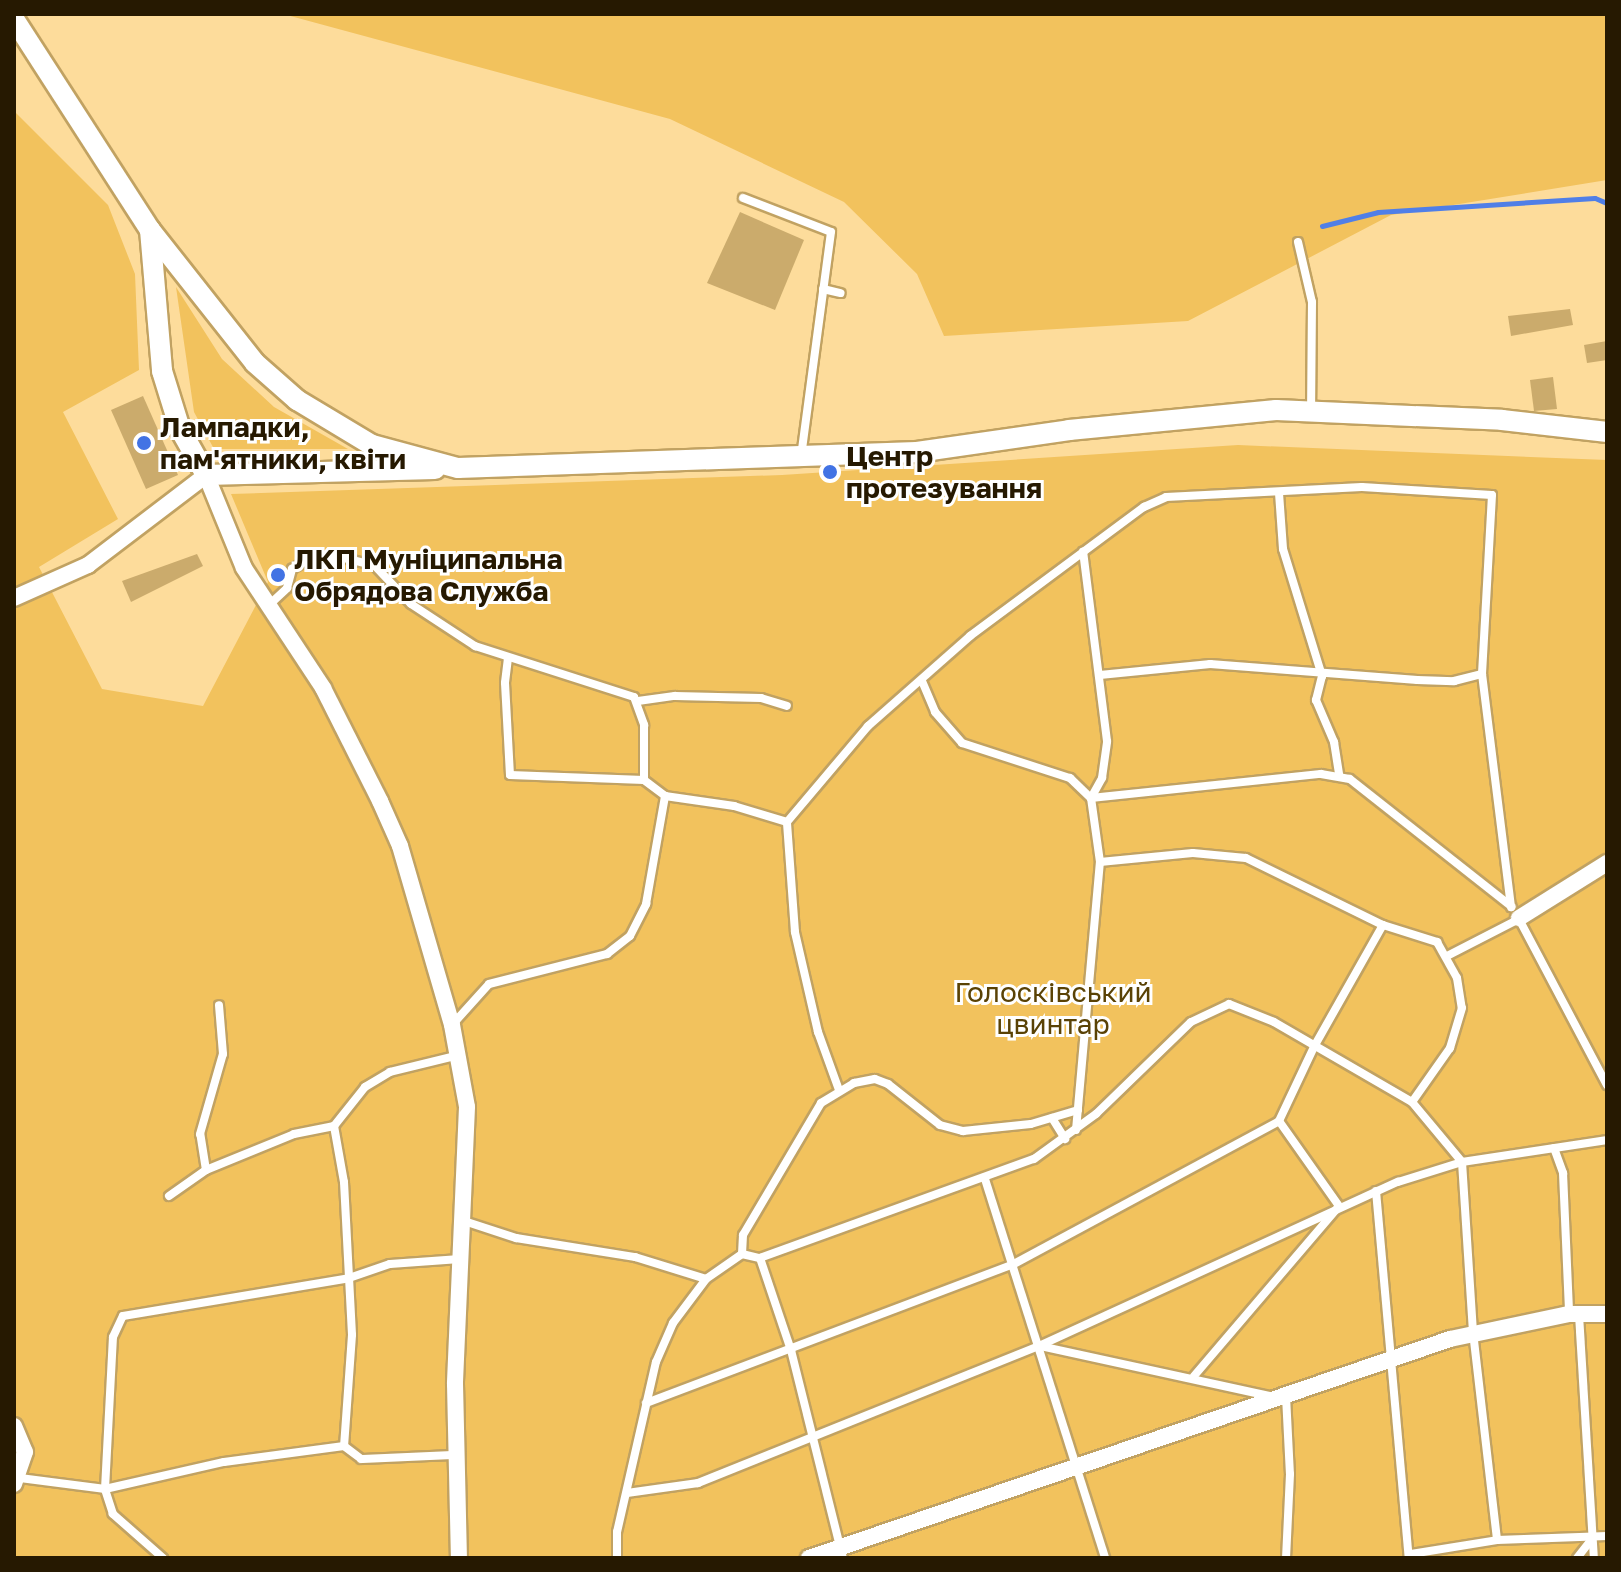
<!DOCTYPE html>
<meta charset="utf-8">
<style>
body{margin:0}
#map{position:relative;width:1621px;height:1572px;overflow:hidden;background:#fddc9b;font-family:"Golos Text",sans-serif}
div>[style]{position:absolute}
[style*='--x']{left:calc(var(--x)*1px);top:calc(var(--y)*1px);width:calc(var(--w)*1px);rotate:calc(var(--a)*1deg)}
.green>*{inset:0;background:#f2c25d}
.stream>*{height:5px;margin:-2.5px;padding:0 2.5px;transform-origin:2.5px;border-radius:2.5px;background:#507fe7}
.building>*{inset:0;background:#cbab6c}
.roads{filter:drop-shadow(2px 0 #c1a262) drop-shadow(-2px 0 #c1a262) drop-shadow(0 2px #c1a262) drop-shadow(0 -2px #c1a262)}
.service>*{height:8px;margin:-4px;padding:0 4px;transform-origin:4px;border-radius:4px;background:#fff}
.minor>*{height:16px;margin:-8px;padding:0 8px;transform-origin:8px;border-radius:8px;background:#fff}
.tertiary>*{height:20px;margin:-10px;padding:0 10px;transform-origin:10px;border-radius:10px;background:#fff}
.dots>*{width:22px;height:22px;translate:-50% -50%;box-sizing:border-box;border:4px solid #fff;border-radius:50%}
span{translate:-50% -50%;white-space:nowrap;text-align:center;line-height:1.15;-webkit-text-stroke:6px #fff;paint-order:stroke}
.poi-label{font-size:28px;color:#261901;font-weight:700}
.left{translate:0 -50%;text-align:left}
.park-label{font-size:28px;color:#5a4205}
.frame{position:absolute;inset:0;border:16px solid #261901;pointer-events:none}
</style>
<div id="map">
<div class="green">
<div style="clip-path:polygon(283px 14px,1607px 14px,1607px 180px,1391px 215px,1188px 321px,944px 336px,917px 274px,844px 202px,670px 119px)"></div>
<div style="clip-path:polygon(14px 111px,108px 205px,135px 274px,139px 370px,63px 412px,118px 519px,39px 567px,102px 689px,203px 706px,268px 582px,231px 494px,782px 475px,1238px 445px,1607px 460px,1607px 1558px,14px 1558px)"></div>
<div style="clip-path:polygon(176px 287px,222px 359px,274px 407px,348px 449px,214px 449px,194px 412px)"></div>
</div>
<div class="stream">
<div style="--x:1322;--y:226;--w:58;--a:-14"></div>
<div style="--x:1378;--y:212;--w:217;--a:-3.7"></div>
<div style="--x:1595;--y:198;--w:13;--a:23"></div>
</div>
<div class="building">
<div style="clip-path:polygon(740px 212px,804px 240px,775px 310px,707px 283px)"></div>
<div style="clip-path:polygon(1570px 309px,1573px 325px,1511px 336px,1508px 316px)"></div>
<div style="clip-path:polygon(1607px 341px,1607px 360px,1587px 363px,1584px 345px)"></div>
<div style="clip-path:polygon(1553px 377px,1557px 409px,1534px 411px,1530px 380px)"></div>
<div style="clip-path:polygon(143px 396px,178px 475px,146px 489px,111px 410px)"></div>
<div style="clip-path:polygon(197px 554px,203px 566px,131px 602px,122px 581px)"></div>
</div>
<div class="roads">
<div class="service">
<div style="--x:743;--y:198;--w:94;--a:21.1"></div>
<div style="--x:831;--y:232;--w:227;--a:97.6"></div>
<div style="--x:1298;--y:242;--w:62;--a:76.9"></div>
<div style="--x:1312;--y:302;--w:107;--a:90.5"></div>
<div style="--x:823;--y:289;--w:18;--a:13"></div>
<div style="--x:1279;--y:493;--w:56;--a:85.9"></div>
<div style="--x:1283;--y:549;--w:133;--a:72.9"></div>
<div style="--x:1322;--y:676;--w:25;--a:104"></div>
<div style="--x:1316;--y:700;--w:46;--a:66.8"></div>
<div style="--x:1334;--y:742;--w:33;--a:81"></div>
<div style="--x:269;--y:605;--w:25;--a:-43"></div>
<div style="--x:287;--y:588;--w:20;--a:-75"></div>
<div style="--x:292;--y:569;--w:14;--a:-30"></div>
<div style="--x:304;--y:562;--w:40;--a:-5.7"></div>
<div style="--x:344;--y:558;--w:32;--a:14"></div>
<div style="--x:375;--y:566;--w:52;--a:46.5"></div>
<div style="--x:411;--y:604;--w:77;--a:33.3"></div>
<div style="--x:475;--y:646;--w:167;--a:17.8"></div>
<div style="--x:634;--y:697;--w:30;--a:70"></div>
<div style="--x:644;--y:725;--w:55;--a:90"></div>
<div style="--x:644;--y:780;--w:26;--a:37"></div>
<div style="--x:508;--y:658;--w:25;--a:97"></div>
<div style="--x:505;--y:683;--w:92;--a:86.9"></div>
<div style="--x:510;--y:775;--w:134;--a:2.1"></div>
<div style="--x:1100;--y:675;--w:111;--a:-5.7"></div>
<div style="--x:1210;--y:664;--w:208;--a:4.4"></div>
<div style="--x:1417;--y:680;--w:37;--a:2"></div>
<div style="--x:1454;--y:681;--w:29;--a:-14"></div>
<div style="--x:922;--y:681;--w:34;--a:67"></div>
<div style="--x:935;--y:712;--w:41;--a:48.9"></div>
<div style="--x:962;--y:743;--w:114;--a:18"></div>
<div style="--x:1070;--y:778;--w:29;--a:44"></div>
<div style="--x:1091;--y:798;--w:231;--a:-6"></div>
<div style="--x:1321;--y:774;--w:29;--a:10"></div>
<div style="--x:1350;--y:779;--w:206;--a:38.3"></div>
<div style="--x:638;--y:701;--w:37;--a:-8"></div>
<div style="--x:675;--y:696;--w:86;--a:1.3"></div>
<div style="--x:761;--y:698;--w:27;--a:17"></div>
<div style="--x:1100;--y:862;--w:93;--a:-5.5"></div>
<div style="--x:1193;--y:853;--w:53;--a:5.4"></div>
<div style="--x:1246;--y:858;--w:153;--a:26.1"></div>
<div style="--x:1383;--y:925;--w:57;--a:17.5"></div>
<div style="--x:1437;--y:942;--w:41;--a:60.9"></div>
<div style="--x:1457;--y:978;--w:30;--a:81"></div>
<div style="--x:1462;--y:1008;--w:42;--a:106.7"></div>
<div style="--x:1450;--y:1048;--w:66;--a:125.1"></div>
<div style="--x:1519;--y:919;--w:188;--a:62.1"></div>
<div style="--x:1447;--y:956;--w:81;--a:-27.2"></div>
<div style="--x:452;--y:1025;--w:55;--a:-47.9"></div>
<div style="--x:489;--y:984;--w:122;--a:-14.3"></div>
<div style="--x:607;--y:954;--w:29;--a:-38"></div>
<div style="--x:630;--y:936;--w:36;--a:-63"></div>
<div style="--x:646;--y:904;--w:110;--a:-80"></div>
<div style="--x:665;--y:796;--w:70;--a:8.2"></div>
<div style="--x:734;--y:806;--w:55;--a:16.8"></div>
<div style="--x:839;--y:1090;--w:62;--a:-109.9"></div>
<div style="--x:818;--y:1032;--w:103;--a:-103"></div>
<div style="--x:795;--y:932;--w:110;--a:-94.2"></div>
<div style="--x:787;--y:822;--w:126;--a:-49.8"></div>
<div style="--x:868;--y:726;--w:136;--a:-41.4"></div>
<div style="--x:970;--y:636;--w:217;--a:-36.6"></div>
<div style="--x:1144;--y:507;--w:24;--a:-24"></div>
<div style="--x:1166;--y:497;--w:196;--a:-2.9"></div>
<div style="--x:1362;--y:487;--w:130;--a:3.5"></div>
<div style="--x:1492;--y:495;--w:179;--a:93.2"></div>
<div style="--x:1482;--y:674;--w:235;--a:82.9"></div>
<div style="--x:1052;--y:1118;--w:25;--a:58"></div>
<div style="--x:334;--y:1126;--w:57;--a:79.9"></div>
<div style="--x:344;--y:1182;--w:153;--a:87"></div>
<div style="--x:352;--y:1335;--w:111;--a:94.1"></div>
<div style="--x:1076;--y:1130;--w:269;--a:-84.9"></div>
<div style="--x:1100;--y:862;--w:65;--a:-98"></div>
<div style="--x:1091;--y:798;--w:23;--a:-61"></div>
<div style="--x:1102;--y:778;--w:37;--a:-82"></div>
<div style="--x:1107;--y:741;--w:191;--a:-97.2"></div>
<div style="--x:1554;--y:1148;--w:27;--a:70"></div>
<div style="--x:1563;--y:1173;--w:140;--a:87.5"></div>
<div style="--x:206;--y:1170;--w:36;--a:-99"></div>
<div style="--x:200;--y:1134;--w:83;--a:-74"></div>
<div style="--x:223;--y:1054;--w:49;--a:-94.7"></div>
<div style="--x:985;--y:1179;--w:398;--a:72.4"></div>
<div style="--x:1376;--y:1191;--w:368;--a:84.9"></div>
<div style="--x:169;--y:1196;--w:45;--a:-35.1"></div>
<div style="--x:206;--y:1170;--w:95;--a:-22.2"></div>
<div style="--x:294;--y:1134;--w:41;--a:-11.3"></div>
<div style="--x:334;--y:1126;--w:50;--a:-51.5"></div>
<div style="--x:365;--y:1087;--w:29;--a:-31"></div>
<div style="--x:390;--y:1072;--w:71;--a:-13.8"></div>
<div style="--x:464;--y:1221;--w:55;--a:18.1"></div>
<div style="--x:516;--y:1238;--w:121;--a:9.1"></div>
<div style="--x:635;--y:1257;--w:74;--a:17.2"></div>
<div style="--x:742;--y:1254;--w:19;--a:-87"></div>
<div style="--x:743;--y:1235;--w:153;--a:-59.4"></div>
<div style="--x:821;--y:1103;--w:39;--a:-31"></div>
<div style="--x:854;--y:1083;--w:21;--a:-11"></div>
<div style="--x:875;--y:1079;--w:14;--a:21"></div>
<div style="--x:888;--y:1084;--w:66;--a:38.3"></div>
<div style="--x:940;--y:1125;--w:24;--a:15"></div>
<div style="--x:963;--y:1131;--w:68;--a:-5.9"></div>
<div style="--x:1031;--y:1124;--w:49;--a:-16.6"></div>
<div style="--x:760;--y:1258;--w:97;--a:71.4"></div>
<div style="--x:791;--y:1350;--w:214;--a:76"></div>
<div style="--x:1579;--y:1315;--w:243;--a:86.5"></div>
<div style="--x:1040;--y:1346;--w:239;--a:12.3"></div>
<div style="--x:1194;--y:1376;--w:223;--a:-49.5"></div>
<div style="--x:1339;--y:1206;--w:104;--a:-125.2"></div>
<div style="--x:1286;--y:1396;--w:78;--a:87.1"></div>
<div style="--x:1290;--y:1474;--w:84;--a:92.7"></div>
<div style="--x:646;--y:1403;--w:391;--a:-20.7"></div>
<div style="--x:1012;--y:1265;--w:303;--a:-28.3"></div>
<div style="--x:1279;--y:1121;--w:84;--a:-64.7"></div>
<div style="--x:1315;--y:1045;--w:138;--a:-60.5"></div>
<div style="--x:344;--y:1446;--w:21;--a:37"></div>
<div style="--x:361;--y:1459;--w:93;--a:-2.5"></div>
<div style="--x:20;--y:1478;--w:86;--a:7.4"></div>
<div style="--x:105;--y:1489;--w:122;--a:-12.8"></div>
<div style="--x:224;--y:1462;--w:121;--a:-7.6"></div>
<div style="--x:627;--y:1493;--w:72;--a:-8"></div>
<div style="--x:698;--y:1483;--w:367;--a:-21.9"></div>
<div style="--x:1039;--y:1346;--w:395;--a:-24.6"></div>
<div style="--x:1398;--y:1182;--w:67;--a:-17.4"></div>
<div style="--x:1462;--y:1162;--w:147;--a:-8.6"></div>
<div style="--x:1411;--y:1554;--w:87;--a:-9.2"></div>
<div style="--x:1497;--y:1540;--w:110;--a:-2.1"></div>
<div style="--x:163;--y:1558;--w:67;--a:-138.7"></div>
<div style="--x:113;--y:1514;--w:26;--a:-108"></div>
<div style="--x:105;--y:1489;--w:152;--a:-87"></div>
<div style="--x:113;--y:1337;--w:23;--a:-65"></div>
<div style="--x:123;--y:1316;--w:229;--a:-9.5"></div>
<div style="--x:349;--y:1278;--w:43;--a:-18.9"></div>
<div style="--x:390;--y:1264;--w:70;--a:-4.1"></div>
<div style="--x:617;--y:1558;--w:26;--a:-90"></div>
<div style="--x:617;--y:1532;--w:174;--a:-77.1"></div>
<div style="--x:656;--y:1362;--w:43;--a:-66.4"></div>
<div style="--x:673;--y:1323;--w:55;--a:-53.1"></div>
<div style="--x:706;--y:1279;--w:44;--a:-34.8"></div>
<div style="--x:742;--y:1254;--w:18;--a:13"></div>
<div style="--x:760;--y:1258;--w:291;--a:-19.9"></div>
<div style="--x:1034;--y:1159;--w:77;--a:-36"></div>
<div style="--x:1096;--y:1114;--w:132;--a:-44.1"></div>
<div style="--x:1191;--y:1022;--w:42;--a:-25.3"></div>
<div style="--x:1229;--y:1004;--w:48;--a:21.8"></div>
<div style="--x:1274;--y:1022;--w:160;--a:30.1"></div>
<div style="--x:1412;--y:1102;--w:78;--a:50.2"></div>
<div style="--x:1462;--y:1162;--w:170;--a:86.3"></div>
<div style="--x:1473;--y:1332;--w:209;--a:83.4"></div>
<div style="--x:1577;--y:1558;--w:24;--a:-52"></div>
</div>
<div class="minor">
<div style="--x:14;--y:598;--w:81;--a:-24"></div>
<div style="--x:88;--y:565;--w:148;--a:-37.3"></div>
<div style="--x:206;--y:475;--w:100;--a:67.8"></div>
<div style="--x:244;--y:568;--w:144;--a:56.6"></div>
<div style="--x:323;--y:688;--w:127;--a:63.2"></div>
<div style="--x:380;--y:801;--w:49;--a:66"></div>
<div style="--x:400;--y:846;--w:186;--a:73.8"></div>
<div style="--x:452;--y:1025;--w:83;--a:79.6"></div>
<div style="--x:467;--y:1107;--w:277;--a:92.5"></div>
<div style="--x:455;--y:1384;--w:174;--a:88.7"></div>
<div style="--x:1519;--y:918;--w:104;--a:-32"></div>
<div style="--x:14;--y:1426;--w:28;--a:67"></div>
<div style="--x:25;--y:1452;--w:34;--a:109"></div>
<div style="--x:809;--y:1558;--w:677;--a:-18.86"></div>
<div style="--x:1450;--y:1339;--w:122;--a:-11.9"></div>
<div style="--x:1569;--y:1314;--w:38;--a:0"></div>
</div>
<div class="tertiary">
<div style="--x:14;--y:19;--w:251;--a:57.2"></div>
<div style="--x:150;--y:230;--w:169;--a:51.7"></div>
<div style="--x:255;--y:363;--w:56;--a:41.4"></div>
<div style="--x:297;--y:400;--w:87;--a:31"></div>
<div style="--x:372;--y:445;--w:89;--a:15"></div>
<div style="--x:458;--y:468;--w:459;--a:-2"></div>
<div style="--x:917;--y:452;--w:154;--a:-8.2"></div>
<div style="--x:1069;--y:430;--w:208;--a:-5.5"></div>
<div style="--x:1276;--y:410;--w:226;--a:2.5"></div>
<div style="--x:1502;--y:420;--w:106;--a:6.5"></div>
<div style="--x:150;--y:230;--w:142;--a:85.1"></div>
<div style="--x:162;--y:371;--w:61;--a:72.8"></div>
<div style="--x:180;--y:429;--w:53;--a:60.5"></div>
<div style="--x:206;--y:475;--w:229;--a:-1.5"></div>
</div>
</div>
<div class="dots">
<div style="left:144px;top:443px;background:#4273e4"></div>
<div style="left:830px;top:472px;background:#4273e4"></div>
<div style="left:278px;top:575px;background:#4273e4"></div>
</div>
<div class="poi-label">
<span class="left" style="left:160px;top:443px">Лампадки,<br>пам'ятники, квіти</span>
<span class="left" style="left:846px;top:472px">Центр<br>протезування</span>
<span class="left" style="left:294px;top:575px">ЛКП Муніципальна<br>Обрядова Служба</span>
</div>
<div class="park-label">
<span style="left:1053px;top:1008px">Голосківський<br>цвинтар</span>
</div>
<div class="frame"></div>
</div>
